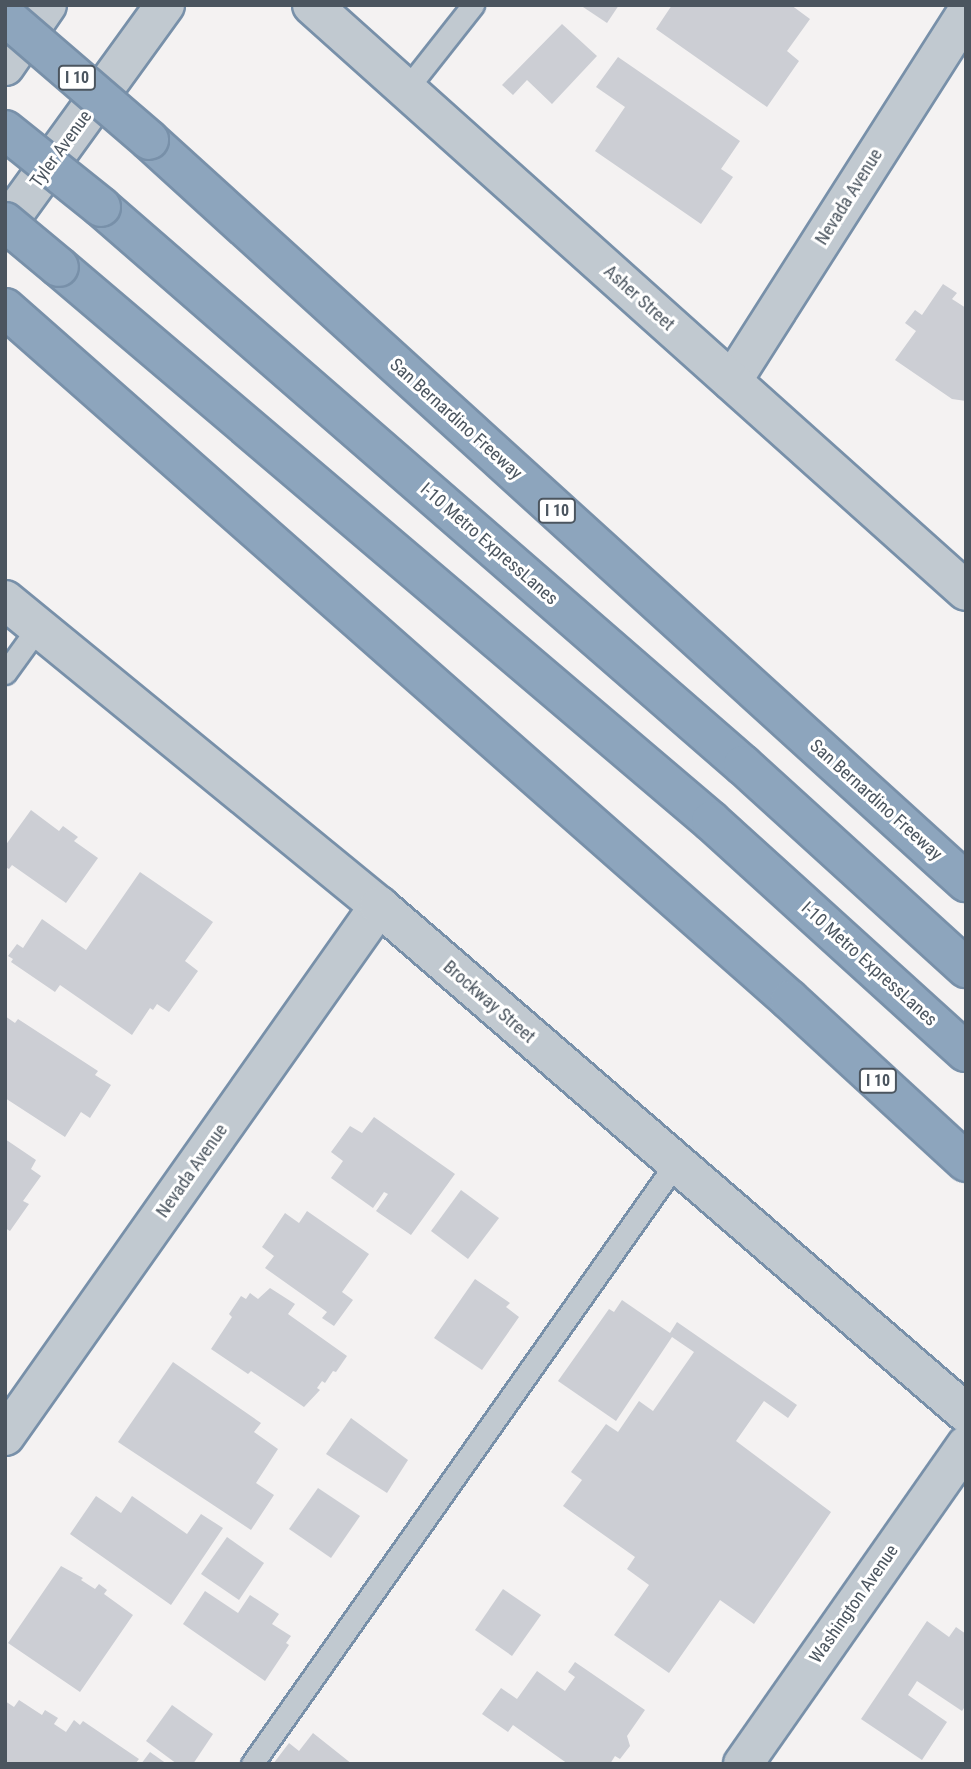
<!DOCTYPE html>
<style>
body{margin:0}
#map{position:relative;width:971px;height:1769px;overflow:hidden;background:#f4f2f2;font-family:"Roboto Condensed",sans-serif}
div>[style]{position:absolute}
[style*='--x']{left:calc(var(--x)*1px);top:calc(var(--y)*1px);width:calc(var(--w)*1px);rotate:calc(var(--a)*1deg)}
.building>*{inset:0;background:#ccced4}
.roads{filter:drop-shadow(2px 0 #7890a9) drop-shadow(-2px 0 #7890a9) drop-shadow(0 2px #7890a9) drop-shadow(0 -2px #7890a9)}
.service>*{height:21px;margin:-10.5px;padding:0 10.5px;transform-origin:10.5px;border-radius:10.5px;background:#c1c9d0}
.minor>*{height:38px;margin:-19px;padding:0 19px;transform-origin:19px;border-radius:19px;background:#c1c9d0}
.tertiary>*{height:38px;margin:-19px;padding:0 19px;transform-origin:19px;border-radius:19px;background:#c1c9d0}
.motorway>*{height:38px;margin:-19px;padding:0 19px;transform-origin:19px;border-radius:19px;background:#8da5bd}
.bridges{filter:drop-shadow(2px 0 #7890a9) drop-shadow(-2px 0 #7890a9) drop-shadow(0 2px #7890a9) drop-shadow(0 -2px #7890a9)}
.motorway-bridge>*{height:38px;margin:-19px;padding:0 19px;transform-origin:19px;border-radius:19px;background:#8da5bd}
span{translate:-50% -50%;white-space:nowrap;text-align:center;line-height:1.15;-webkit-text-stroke:6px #fff;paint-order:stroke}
.shield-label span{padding:2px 5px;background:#fff;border:2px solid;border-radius:5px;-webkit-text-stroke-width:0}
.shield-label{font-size:16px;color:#4b555f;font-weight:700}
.street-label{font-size:18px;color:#4b555f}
.frame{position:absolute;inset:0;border:7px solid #4b555f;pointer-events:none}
</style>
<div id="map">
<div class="building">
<div style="clip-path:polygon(580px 5px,619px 5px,607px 23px)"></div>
<div style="clip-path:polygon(672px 5px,791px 5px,810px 19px,787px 51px,799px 61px,767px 107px,656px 29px)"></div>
<div style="clip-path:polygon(562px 24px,597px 56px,552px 104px,527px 80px,513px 95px,502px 85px)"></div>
<div style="clip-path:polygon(618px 57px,740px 141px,721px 169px,733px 177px,701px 224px,595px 151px,625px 107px,596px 87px)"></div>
<div style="clip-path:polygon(943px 284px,957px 293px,952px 299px,966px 308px,966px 401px,952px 399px,895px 360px,916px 331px,905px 323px,915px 310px,922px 315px)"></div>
<div style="clip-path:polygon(31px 810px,59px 831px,63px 826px,78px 837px,74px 841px,98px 858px,66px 903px,12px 865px,9px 869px,5px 867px,5px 846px)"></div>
<div style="clip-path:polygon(140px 872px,213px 922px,185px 961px,198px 971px,169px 1012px,157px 1004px,153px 1010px,150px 1008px,132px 1035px,60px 985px,55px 992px,11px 962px,13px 959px,8px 956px,17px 944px,23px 948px,42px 919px,86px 950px)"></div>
<div style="clip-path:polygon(5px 1016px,15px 1023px,18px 1019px,98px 1071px,95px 1075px,111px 1085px,90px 1118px,81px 1112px,65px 1137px,5px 1098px)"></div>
<div style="clip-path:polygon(374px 1117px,455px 1174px,411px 1235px,376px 1211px,388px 1194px,384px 1192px,373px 1208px,331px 1178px,343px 1161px,331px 1152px,350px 1126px,362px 1133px)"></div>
<div style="clip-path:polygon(5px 1139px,36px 1160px,31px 1169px,41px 1176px,23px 1201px,29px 1204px,10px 1231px,5px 1228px)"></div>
<div style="clip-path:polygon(461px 1190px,499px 1218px,468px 1259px,431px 1231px)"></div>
<div style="clip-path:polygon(307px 1211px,369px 1254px,342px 1292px,353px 1300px,334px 1326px,322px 1318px,327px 1312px,265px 1268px,274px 1256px,262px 1247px,285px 1213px,299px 1223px)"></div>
<div style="clip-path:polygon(475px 1279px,510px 1303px,506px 1307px,519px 1317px,482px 1370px,434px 1338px)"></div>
<div style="clip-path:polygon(270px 1288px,295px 1304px,288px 1314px,347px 1356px,336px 1372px,333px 1371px,325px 1383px,322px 1381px,317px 1388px,320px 1390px,304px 1407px,251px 1371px,248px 1374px,211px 1349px,232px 1317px,229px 1314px,241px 1296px,246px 1299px,250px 1293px,258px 1299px)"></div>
<div style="clip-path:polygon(622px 1300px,670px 1333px,677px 1322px,797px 1405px,788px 1418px,764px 1401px,736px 1441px,831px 1512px,754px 1624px,720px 1600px,669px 1673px,614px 1635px,649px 1585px,627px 1569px,635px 1557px,563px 1506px,582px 1480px,571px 1472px,606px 1424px,618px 1432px,639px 1401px,653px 1411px,694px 1352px,672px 1337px,616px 1421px,558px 1381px,609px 1309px,614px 1312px)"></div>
<div style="clip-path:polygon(173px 1362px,261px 1423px,254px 1432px,278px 1449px,256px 1483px,274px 1495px,251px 1530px,118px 1442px)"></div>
<div style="clip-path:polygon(351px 1418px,408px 1460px,387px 1493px,326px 1454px)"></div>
<div style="clip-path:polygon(318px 1488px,360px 1516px,331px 1558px,289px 1529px)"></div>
<div style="clip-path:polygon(96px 1496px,121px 1513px,132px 1496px,187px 1534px,201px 1514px,223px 1528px,171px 1605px,70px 1534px)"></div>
<div style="clip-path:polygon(227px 1537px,264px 1563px,239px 1600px,201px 1574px)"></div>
<div style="clip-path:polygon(61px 1566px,83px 1578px,81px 1580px,95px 1589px,99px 1584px,107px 1590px,104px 1594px,133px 1615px,80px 1692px,8px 1643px)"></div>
<div style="clip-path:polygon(503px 1589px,541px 1615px,512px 1656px,475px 1630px)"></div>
<div style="clip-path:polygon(205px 1591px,238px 1613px,250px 1595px,279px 1614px,272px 1624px,291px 1636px,286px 1643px,289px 1645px,265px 1681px,183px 1624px)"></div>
<div style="clip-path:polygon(927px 1621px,949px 1637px,956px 1627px,966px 1634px,966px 1705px,962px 1711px,917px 1681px,908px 1695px,947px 1722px,922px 1760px,861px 1719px)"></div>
<div style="clip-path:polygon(575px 1662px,645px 1710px,627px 1736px,630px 1746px,620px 1759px,615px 1756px,610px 1764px,568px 1764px,513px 1725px,508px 1732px,482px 1714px,501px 1688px,517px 1699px,537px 1671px,565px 1691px,575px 1677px,568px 1672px)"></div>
<div style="clip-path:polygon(19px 1700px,42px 1715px,45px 1710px,58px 1718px,54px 1724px,66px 1732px,74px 1720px,80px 1725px,83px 1721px,139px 1759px,135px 1764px,5px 1764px,5px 1701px,14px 1707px)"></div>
<div style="clip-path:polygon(172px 1705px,213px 1734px,193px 1764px,177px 1764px,146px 1741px)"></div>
<div style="clip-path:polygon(313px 1733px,352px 1764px,273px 1764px,289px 1743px,299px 1751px)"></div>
<div style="clip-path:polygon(150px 1752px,167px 1764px,141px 1764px)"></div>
</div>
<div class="roads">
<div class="service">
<div style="--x:405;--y:91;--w:110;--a:-51.7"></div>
<div style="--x:5;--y:673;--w:58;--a:-54.1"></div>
<div style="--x:252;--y:1764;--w:736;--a:-54.8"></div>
</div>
<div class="minor">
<div style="--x:732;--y:381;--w:436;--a:-57.5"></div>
<div style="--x:5;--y:1436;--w:649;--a:-54.79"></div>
<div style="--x:743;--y:1764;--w:389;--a:-55"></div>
</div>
<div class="tertiary">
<div style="--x:312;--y:5;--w:878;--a:41.86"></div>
<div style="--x:5;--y:66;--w:74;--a:-55.5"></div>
<div style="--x:5;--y:226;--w:273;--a:-54.1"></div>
<div style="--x:5;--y:600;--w:483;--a:39.3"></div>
<div style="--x:379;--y:906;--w:776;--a:40.82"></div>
</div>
<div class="motorway">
<div style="--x:149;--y:140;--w:1104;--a:42.25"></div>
<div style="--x:101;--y:207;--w:851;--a:41"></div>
<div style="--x:743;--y:765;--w:302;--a:42.3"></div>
<div style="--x:59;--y:267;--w:856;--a:40.35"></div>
<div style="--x:711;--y:821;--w:344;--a:42.2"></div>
<div style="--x:5;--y:308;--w:1046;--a:41.4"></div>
<div style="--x:790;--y:1000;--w:239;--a:42.6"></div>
</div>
</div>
<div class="bridges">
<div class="motorway-bridge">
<div style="--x:5;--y:16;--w:190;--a:40.7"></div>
<div style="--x:5;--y:130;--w:123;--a:38.7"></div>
<div style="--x:5;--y:222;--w:70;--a:39.8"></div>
</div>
</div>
<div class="shield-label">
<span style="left:77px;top:78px">I 10</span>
<span style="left:557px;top:511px">I 10</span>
<span style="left:878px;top:1081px">I 10</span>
</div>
<div class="street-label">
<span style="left:61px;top:149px;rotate:-54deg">Tyler Avenue</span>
<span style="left:849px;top:197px;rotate:-58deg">Nevada Avenue</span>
<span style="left:639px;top:298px;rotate:42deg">Asher Street</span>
<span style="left:456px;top:419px;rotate:42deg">San Bernardino Freeway</span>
<span style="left:489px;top:544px;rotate:41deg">I-10 Metro ExpressLanes</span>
<span style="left:876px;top:800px;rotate:42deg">San Bernardino Freeway</span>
<span style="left:869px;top:964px;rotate:42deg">I-10 Metro ExpressLanes</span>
<span style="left:489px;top:1002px;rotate:41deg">Brockway Street</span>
<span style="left:192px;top:1171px;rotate:-55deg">Nevada Avenue</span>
<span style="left:854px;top:1604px;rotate:-55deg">Washington Avenue</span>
</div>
<div class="frame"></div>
</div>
